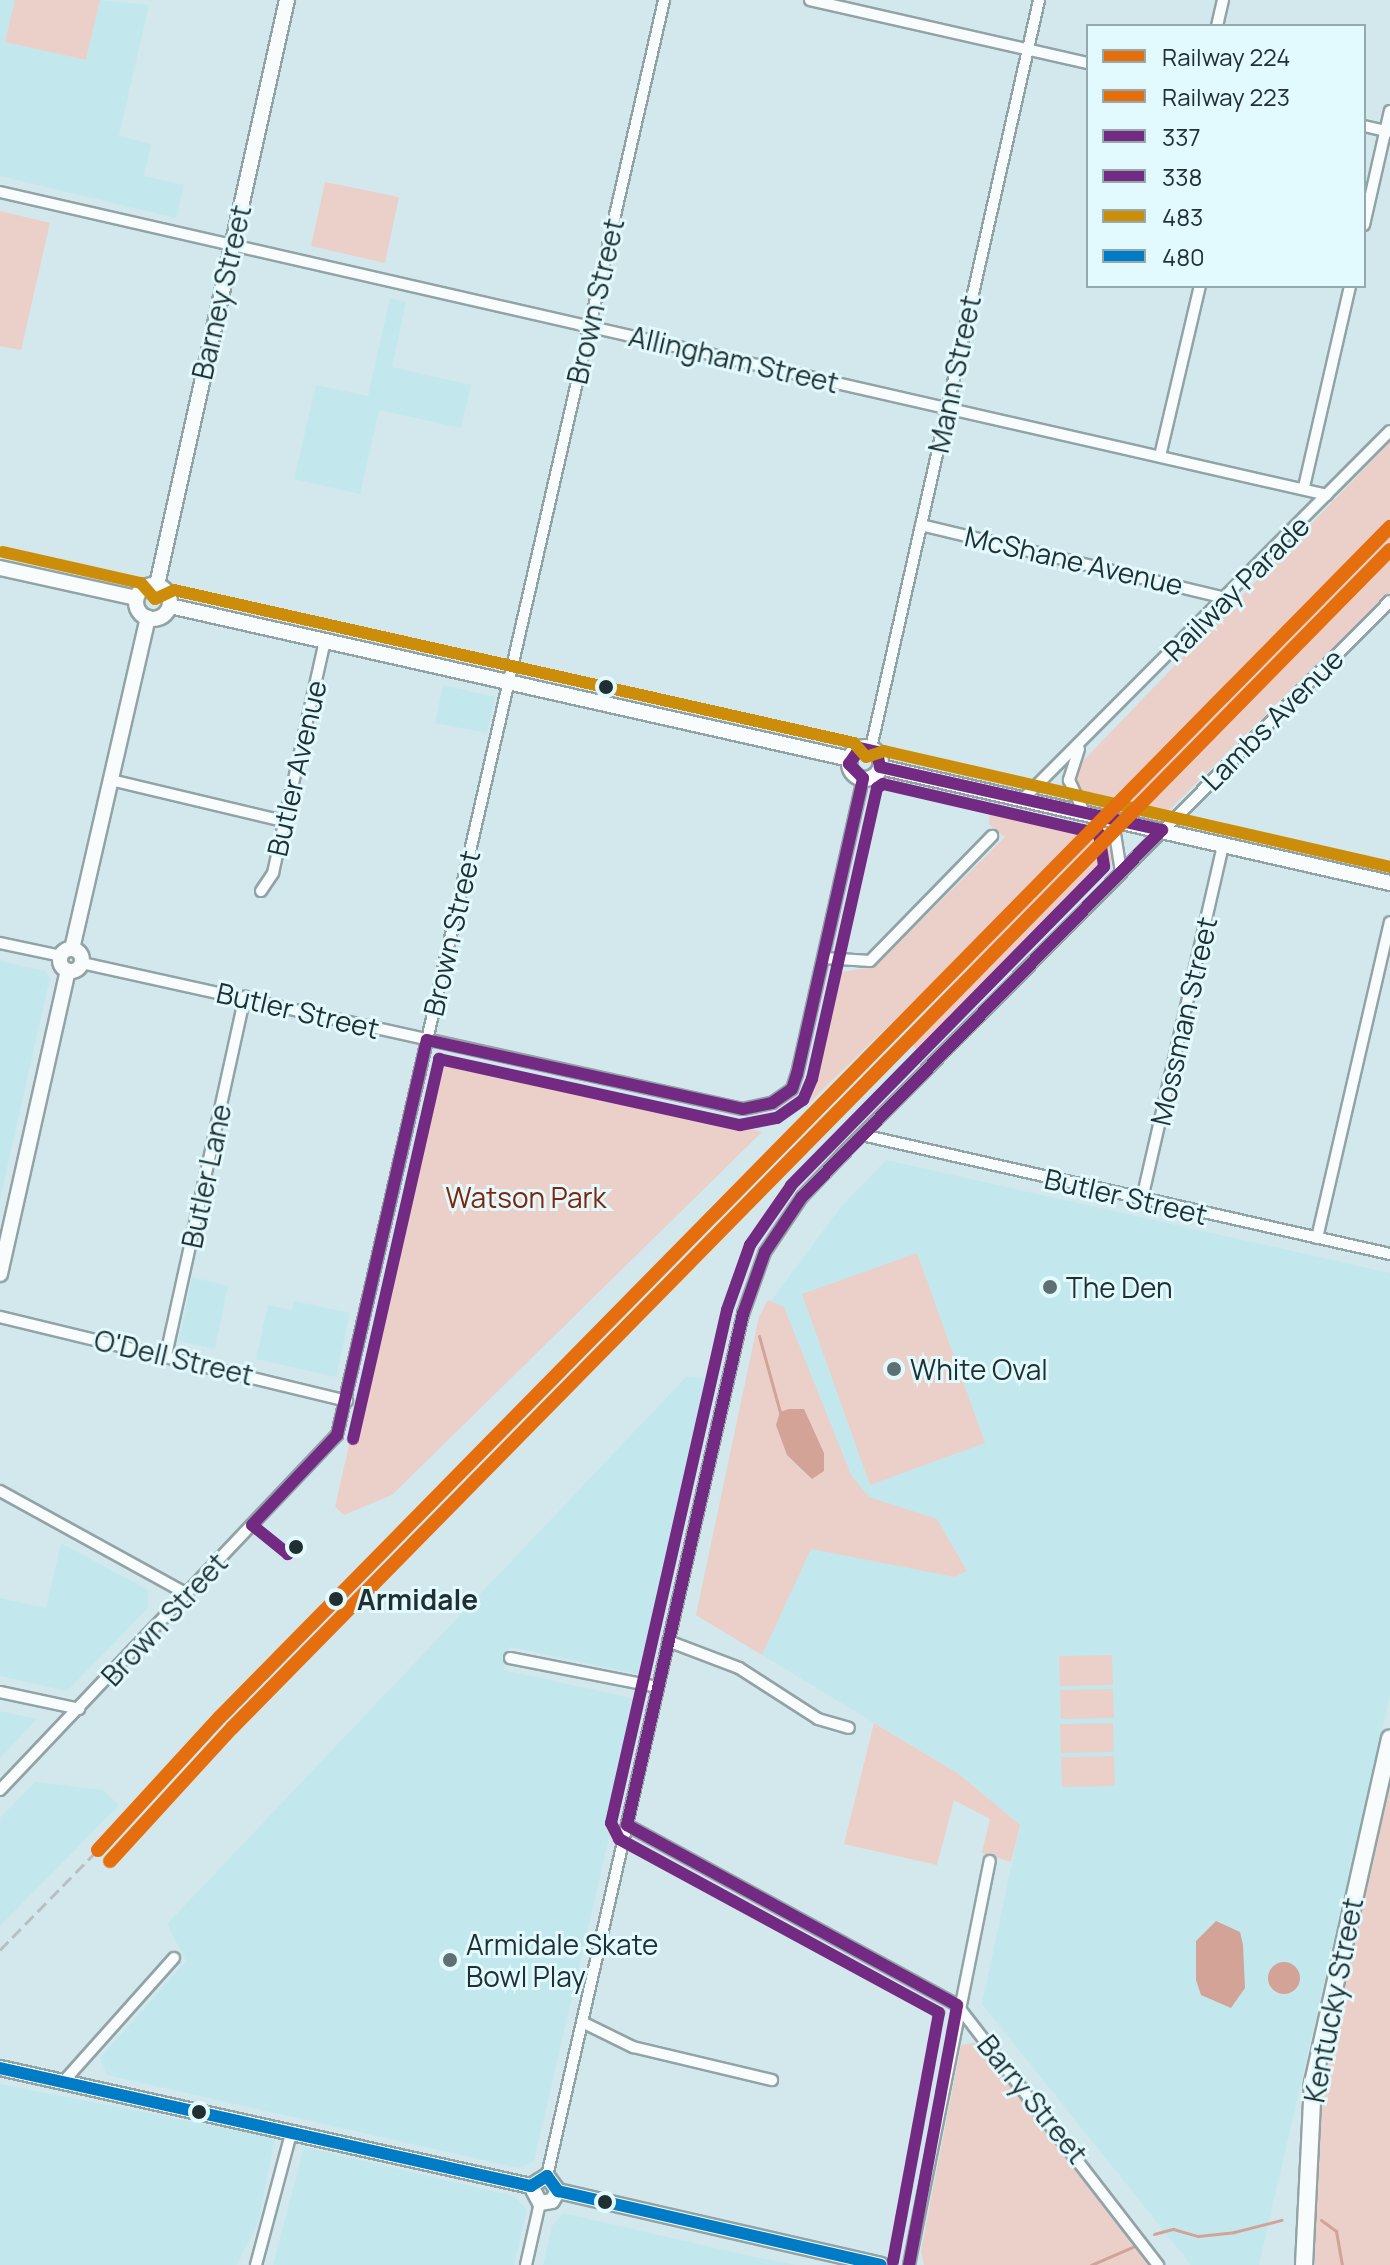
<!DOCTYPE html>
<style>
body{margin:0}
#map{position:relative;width:1390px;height:2265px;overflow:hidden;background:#d2e8ec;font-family:Manrope,sans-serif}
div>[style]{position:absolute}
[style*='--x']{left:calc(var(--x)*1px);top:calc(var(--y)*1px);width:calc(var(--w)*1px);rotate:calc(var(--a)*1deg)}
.built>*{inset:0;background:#c2e8ee}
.green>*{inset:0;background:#ead0c9}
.water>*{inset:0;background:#d2a396}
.round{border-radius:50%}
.stream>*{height:3px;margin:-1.5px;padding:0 1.5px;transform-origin:1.5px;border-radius:1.5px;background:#d2a396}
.roads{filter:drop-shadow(2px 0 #92a3a6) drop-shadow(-2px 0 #92a3a6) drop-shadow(0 2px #92a3a6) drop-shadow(0 -2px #92a3a6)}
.street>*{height:10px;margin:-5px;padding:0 5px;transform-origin:5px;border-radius:5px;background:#f8fcfc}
.secondary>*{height:14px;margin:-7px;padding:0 7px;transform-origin:7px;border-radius:7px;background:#f8fcfc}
.secondary>.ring{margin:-7px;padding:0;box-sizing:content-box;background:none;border:14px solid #f8fcfc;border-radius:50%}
.primary>*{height:16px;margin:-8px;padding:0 8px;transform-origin:8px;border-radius:8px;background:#f8fcfc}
.rail>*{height:3px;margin-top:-1.5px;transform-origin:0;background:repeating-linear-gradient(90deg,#bac0c2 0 12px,transparent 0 18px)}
.bus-1>*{height:12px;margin:-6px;padding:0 6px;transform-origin:6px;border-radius:6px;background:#732a82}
.bus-2>*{height:12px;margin:-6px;padding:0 6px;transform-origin:6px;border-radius:6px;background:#732a82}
.bus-3>*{height:12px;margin:-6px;padding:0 6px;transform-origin:6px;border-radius:6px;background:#cc8e0a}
.bus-4>*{height:12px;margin:-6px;padding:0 6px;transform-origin:6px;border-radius:6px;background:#007cc6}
.rail-1>*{height:14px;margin:-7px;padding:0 7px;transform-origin:7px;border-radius:7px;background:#e56e0f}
.rail-2>*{height:14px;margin:-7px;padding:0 7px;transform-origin:7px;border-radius:7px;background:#e56e0f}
.dots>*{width:22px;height:22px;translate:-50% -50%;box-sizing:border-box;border:4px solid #e2fafd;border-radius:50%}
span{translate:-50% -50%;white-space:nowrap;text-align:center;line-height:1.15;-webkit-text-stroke:6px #e2fafd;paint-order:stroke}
.street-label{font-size:28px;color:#1f2f32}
.park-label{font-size:28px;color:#80250c}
.poi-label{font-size:28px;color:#1f2f32}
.left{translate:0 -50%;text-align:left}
.stop-label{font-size:28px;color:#1f2f32;font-weight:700}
.legend{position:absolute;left:1086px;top:24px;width:280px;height:264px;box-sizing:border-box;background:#e2fafd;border:2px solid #94a9ac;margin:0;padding:10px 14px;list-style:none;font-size:24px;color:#1f2f32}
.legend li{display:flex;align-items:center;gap:16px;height:40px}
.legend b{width:40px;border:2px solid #94a9ac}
</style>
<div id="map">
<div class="built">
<div style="clip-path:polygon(0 0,15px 0,6px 42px,86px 60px,100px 0,149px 5px,119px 136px,151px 144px,144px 176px,184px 185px,176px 218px,0 176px)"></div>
<div style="clip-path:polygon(390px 298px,406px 302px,392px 367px,471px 385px,461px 428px,379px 410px,360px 494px,294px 479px,316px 385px,368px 396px)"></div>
<div style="clip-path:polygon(443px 685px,495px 697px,487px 733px,435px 723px)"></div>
<div style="clip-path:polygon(0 961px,45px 971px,50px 978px,0 1199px)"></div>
<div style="clip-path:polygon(886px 1160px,1390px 1273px,1390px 1696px,1259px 2265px,1191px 2265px,982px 2004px,1020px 1825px,959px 1774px,696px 1615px,759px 1317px,840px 1208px)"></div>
<div style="clip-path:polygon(192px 1277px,228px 1286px,215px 1349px,179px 1341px)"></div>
<div style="clip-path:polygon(294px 1301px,350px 1313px,336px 1377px,256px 1359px,268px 1305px,292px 1310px)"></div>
<div style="clip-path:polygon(686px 1377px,717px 1379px,647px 1676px,510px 1647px,504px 1670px,641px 1700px,534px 2161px,519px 2168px,107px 2075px,100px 2058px,186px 1961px,167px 1924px)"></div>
<div style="clip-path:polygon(61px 1543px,148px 1590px,148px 1608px,67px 1691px,0 1676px,0 1598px,46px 1608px)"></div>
<div style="clip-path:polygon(0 1711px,37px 1719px,0 1758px)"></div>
<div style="clip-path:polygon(35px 1782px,103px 1790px,119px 1805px,0 1926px,0 1818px)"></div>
<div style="clip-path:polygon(0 2084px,275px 2138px,258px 2223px,237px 2265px,0 2265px)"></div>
<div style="clip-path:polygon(304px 2147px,514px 2196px,527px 2210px,514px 2265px,273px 2265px)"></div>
<div style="clip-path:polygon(563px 2213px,750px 2256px,796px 2265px,543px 2265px,552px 2226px)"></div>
</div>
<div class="green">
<div style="clip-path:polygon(15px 0,100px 0,86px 60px,5px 42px)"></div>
<div style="clip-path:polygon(325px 182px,399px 197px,385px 263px,311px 246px)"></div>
<div style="clip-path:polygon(0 211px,50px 223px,21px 350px,0 346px)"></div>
<div style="clip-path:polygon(1390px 442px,1390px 520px,1102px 810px,1087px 805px,1075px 788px,1080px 764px)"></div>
<div style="clip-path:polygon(1390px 535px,1390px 592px,1165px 814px,1153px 821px,1118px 813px)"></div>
<div style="clip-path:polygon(990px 807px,1094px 826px,809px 1103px,801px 1094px,831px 993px,827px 983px,835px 973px,874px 967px,1005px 837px,989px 824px)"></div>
<div style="clip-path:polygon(1099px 829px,1115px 851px,1109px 869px,920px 1053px,903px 1036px)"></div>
<div style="clip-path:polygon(438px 1053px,762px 1132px,392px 1495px,344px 1515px,335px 1507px)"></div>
<div style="clip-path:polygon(917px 1253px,985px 1443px,870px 1485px,802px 1294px)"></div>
<div style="clip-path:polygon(768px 1300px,784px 1307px,851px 1475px,869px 1497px,937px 1519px,967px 1571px,955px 1577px,811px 1549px,762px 1655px,696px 1615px,759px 1317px)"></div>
<div style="clip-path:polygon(1112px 1655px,1113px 1685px,1060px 1686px,1059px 1656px)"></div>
<div style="clip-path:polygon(1113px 1689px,1114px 1718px,1061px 1719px,1060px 1690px)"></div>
<div style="clip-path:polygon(874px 1723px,959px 1774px,1020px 1825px,1011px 1862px,982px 1853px,990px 1819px,954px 1800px,937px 1865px,844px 1844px)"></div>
<div style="clip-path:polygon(1113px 1723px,1114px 1752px,1061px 1753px,1060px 1724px)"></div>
<div style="clip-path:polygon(1114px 1756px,1115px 1786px,1062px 1787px,1061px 1757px)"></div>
<div style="clip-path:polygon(1390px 1782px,1390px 2265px,1315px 2265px,1313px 2146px,1322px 2076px)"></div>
<div style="clip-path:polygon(979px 2042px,1152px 2265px,924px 2265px,921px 2251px,961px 2045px)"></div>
</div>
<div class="water">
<div style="clip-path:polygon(789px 1409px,804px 1409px,824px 1453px,824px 1471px,812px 1479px,787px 1455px,776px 1425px,780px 1412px)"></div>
<div style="clip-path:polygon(1216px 1921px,1240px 1932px,1243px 1945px,1245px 1988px,1231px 2008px,1201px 1995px,1196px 1980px,1196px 1941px)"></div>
<div class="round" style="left:1268px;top:1962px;width:32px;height:32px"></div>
</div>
<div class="stream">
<div style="--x:759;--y:1336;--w:79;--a:74.6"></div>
<div style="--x:1321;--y:2220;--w:19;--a:36"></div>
<div style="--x:1336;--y:2231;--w:35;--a:80"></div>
<div style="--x:1154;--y:2234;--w:20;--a:-15"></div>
<div style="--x:1173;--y:2229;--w:26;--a:16"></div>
<div style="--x:1198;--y:2236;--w:36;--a:-6"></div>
<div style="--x:1234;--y:2232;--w:49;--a:-14.3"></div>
<div style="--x:1091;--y:2265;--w:48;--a:-23.4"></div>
</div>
<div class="roads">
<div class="street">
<div style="--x:810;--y:0;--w:285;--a:12.8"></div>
<div style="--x:1217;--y:26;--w:27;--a:-77"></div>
<div style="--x:1364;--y:126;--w:26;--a:13"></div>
<div style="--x:0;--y:192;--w:1361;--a:12.86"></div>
<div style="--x:1364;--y:225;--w:117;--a:-77.2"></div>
<div style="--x:1160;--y:456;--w:175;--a:-76.8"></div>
<div style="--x:1304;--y:487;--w:206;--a:-77.1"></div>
<div style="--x:921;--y:525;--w:314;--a:13.5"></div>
<div style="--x:871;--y:748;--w:767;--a:-77.34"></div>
<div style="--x:1079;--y:749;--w:33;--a:108"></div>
<div style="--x:1069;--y:780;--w:31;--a:65"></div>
<div style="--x:111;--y:780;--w:177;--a:13.4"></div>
<div style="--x:1026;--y:796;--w:515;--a:-45.08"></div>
<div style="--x:1113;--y:821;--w:52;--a:81.1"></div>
<div style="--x:261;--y:891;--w:22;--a:-56"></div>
<div style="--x:273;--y:873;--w:238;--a:-77.4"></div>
<div style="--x:0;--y:943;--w:62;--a:12"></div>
<div style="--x:824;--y:958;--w:46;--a:3.7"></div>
<div style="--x:870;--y:961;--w:175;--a:-45.7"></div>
<div style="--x:82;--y:963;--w:677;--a:12.46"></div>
<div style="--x:743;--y:1109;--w:30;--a:-12"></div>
<div style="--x:772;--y:1103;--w:24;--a:-35"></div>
<div style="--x:792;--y:1089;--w:16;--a:-72"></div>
<div style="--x:797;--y:1074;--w:303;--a:-77.4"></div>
<div style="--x:862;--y:1135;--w:541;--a:12.7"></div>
<div style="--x:1142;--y:1199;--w:364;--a:-77.1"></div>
<div style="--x:1317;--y:1238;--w:324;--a:-77"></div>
<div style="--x:0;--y:1317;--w:357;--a:13.6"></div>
<div style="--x:166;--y:1355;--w:367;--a:-77.6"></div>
<div style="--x:0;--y:1491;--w:213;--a:28.8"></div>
<div style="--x:668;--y:1641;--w:76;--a:20.8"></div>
<div style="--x:739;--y:1668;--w:94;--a:32.8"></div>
<div style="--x:818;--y:1719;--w:32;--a:16"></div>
<div style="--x:510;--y:1658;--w:151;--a:11.1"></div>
<div style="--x:0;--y:1692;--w:81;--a:12.1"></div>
<div style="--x:0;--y:1790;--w:489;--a:-46.5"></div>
<div style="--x:337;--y:1435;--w:1472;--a:-77.16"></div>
<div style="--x:627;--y:1825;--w:376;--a:28.6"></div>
<div style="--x:957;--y:2005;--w:329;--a:52.3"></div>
<div style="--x:584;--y:2023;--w:55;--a:26.1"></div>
<div style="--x:633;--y:2047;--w:143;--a:13.4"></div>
<div style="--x:64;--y:2081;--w:165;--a:-48.2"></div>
<div style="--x:547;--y:2176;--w:884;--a:-77.19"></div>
<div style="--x:743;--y:1314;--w:66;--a:-70.5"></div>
<div style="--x:765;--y:1252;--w:66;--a:-56.1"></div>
<div style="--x:802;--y:1197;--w:58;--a:-46.4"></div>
<div style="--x:842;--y:1155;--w:779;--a:-45.31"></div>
<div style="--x:256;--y:2265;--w:137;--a:-75.1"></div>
<div style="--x:526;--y:2265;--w:64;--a:-77.3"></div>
<div style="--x:909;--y:2265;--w:412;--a:-78.7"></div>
</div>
<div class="secondary">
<div style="--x:0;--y:568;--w:139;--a:12.4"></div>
<div class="ring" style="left:136px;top:585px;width:20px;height:20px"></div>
<div style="--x:157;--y:585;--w:599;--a:-77.47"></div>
<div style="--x:170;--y:606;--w:697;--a:12.68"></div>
<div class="ring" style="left:849px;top:747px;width:18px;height:18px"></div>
<div style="--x:880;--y:767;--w:523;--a:12.81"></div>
<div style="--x:72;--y:949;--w:340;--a:-77.1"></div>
<div class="ring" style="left:60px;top:949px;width:8px;height:8px"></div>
<div style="--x:0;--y:1274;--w:311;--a:-77.4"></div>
<div style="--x:0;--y:2068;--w:544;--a:12.53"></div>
<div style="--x:531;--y:2186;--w:19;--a:62"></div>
<div style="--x:540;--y:2203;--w:12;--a:-9"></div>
<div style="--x:552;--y:2201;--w:12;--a:-59"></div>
<div style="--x:531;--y:2186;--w:19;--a:-32"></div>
<div style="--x:547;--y:2176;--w:19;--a:54"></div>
<div style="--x:558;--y:2191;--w:331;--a:12.9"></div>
</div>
<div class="primary">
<div style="--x:1304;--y:2265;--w:182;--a:-87.2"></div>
<div style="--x:1313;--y:2083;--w:353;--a:-77.4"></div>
</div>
</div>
<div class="rail">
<div style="--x:0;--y:1950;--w:1056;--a:-45.65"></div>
</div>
<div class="bus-1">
<div style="--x:296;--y:1547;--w:11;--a:139"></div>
<div style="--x:288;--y:1554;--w:46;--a:-141.1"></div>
<div style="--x:252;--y:1525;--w:124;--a:-46.6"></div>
<div style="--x:337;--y:1435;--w:405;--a:-77.2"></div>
<div style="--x:427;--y:1040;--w:323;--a:12.3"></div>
<div style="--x:743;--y:1109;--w:30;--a:-12"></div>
<div style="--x:772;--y:1103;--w:24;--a:-35"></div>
<div style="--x:792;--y:1089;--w:16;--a:-72"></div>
<div style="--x:797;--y:1074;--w:303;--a:-77.4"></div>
<div style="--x:863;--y:778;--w:20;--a:-135"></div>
<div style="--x:849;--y:764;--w:19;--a:-55"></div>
<div style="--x:860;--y:748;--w:17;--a:13"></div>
<div style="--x:877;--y:752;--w:15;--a:79"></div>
<div style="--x:880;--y:767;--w:289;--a:12.6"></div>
<div style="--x:909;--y:2265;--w:264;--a:-79.5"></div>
<div style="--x:957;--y:2005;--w:376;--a:-151.4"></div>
<div style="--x:627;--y:1825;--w:524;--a:-77.21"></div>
<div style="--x:743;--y:1314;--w:66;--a:-70.5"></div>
<div style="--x:765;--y:1252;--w:66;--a:-56.1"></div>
<div style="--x:802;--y:1197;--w:514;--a:-45.55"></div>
</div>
<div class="bus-2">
<div style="--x:353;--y:1439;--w:390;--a:-77.2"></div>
<div style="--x:439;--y:1059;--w:308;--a:12.4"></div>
<div style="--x:740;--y:1125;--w:38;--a:-11"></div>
<div style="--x:777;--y:1118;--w:32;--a:-35"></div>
<div style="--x:803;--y:1100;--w:23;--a:-67"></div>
<div style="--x:812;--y:1079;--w:298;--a:-77.4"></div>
<div style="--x:877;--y:788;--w:7;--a:-34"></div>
<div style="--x:883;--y:784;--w:222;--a:13"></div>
<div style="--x:1099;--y:834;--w:33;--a:81"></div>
<div style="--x:1104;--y:867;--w:447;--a:134.5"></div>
<div style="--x:791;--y:1186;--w:72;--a:124.8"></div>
<div style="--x:750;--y:1245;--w:69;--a:109.5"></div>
<div style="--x:727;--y:1310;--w:526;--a:102.74"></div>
<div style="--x:611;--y:1823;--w:18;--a:63"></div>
<div style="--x:619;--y:1839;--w:364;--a:28.5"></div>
<div style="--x:939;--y:2013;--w:253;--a:100.5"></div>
</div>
<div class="bus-3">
<div style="--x:3;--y:552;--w:141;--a:12.7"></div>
<div style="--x:141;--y:583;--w:21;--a:49"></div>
<div style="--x:155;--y:599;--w:21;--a:-25"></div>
<div style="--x:174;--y:590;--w:697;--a:12.68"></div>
<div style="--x:854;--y:743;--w:18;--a:49"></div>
<div style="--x:866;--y:757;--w:19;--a:-18"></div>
<div style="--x:884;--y:751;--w:519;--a:12.91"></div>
</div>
<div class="bus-4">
<div style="--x:0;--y:2068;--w:544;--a:12.53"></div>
<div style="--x:531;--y:2186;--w:19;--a:-32"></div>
<div style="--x:547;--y:2176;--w:19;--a:54"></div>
<div style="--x:558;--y:2191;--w:331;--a:12.9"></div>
</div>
<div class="rail-1">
<div style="--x:98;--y:1850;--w:180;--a:-47.5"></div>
<div style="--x:220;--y:1717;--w:1669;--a:-45.49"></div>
</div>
<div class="rail-2">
<div style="--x:110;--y:1861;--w:180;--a:-47.5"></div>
<div style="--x:232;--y:1728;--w:1652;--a:-45.49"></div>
</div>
<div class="dots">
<div style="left:606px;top:687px;background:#1f2f32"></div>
<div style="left:1050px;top:1287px;background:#5e7073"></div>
<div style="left:894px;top:1369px;background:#5e7073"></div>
<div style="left:296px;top:1547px;background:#1f2f32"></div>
<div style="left:336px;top:1599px;background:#1f2f32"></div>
<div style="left:450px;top:1960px;background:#5e7073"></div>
<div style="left:199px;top:2112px;background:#1f2f32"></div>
<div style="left:605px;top:2202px;background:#1f2f32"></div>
</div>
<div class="street-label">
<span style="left:221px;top:292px;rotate:-77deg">Barney Street</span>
<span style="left:595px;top:301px;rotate:-77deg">Brown Street</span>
<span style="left:734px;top:359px;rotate:13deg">Allingham Street</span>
<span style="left:954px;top:374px;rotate:-78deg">Mann Street</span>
<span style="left:1074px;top:560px;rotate:13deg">McShane Avenue</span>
<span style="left:1236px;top:588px;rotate:-45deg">Railway Parade</span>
<span style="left:1272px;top:719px;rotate:-45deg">Lambs Avenue</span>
<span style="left:296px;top:768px;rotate:-77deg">Butler Avenue</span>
<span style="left:451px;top:933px;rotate:-77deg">Brown Street</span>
<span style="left:298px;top:1010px;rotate:13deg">Butler Street</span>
<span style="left:1183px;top:1021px;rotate:-77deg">Mossman Street</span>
<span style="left:206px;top:1176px;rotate:-78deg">Butler Lane</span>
<span style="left:1126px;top:1196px;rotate:13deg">Butler Street</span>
<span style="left:174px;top:1357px;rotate:13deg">O'Dell Street</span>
<span style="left:164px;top:1619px;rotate:-47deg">Brown Street</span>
<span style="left:1333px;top:2000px;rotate:-79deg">Kentucky Street</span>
<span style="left:1033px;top:2099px;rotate:51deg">Barry Street</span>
</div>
<div class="park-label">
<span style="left:526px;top:1197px">Watson Park</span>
</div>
<div class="poi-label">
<span class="left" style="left:1066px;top:1287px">The Den</span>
<span class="left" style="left:910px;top:1369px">White Oval</span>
<span class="left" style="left:466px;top:1960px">Armidale Skate<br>Bowl Play</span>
</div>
<div class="stop-label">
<span class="left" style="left:357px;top:1599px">Armidale</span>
</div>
<ul class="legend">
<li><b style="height:10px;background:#e56e0f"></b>Railway 224</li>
<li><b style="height:10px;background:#e56e0f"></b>Railway 223</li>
<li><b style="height:10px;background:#732a82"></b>337</li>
<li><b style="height:10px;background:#732a82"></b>338</li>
<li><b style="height:10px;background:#cc8e0a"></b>483</li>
<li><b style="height:10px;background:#007cc6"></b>480</li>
</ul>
</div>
